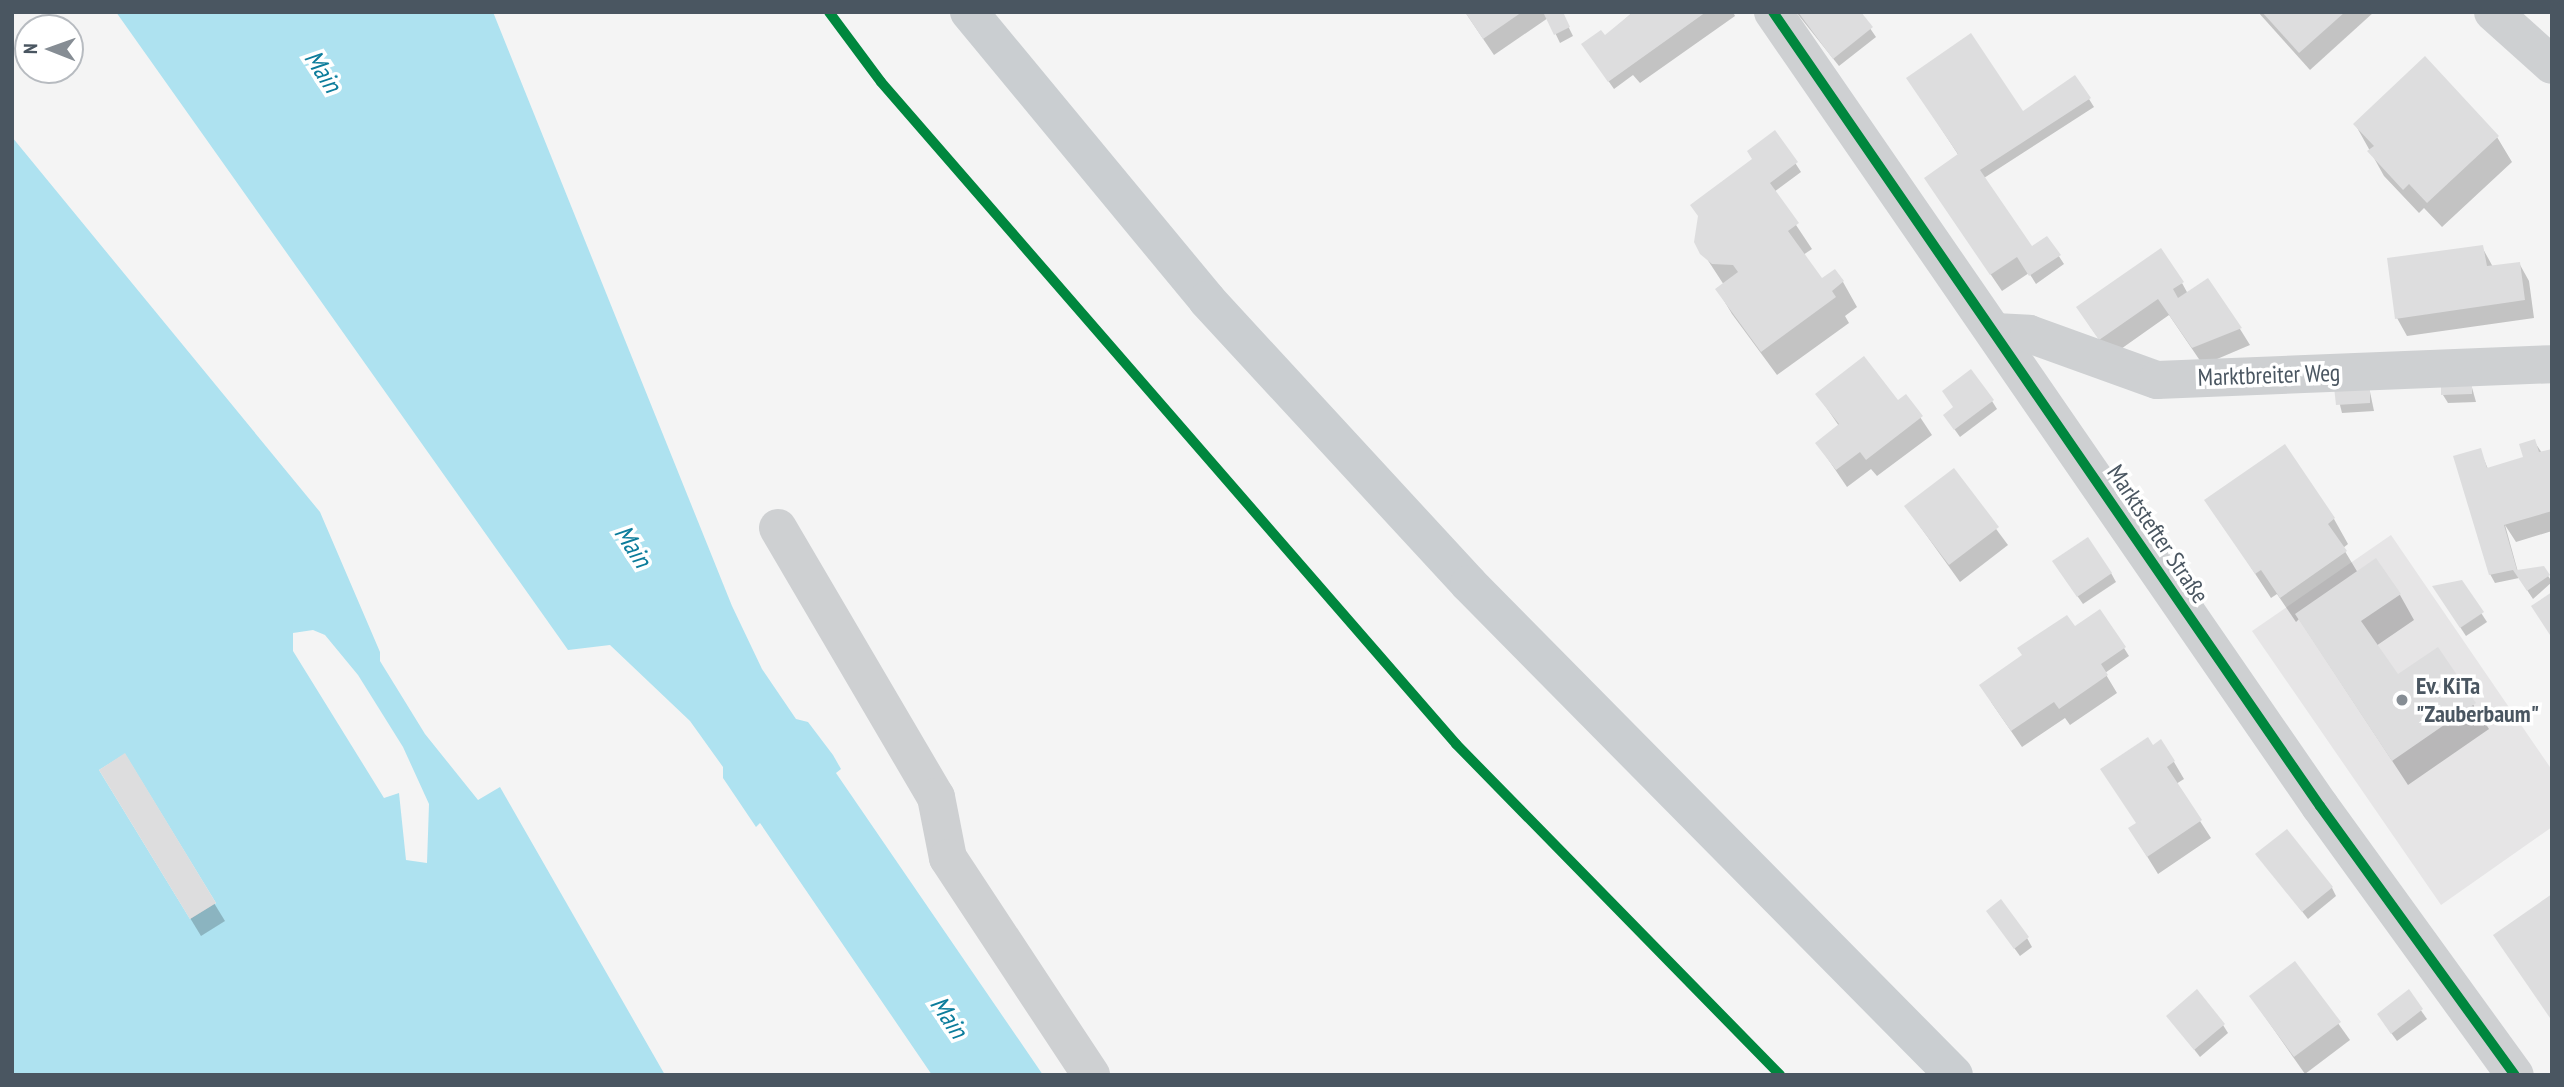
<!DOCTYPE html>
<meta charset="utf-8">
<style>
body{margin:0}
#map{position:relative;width:2564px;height:1087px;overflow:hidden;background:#f4f4f4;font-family:"PT Sans Narrow",sans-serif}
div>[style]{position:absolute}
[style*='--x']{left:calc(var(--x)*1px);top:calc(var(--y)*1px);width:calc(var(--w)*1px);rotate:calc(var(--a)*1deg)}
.education>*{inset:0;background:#e6e5e6}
.water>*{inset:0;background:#aee2f0}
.shadow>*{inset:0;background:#0003}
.building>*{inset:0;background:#ddddde}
.minor>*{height:38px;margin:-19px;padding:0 19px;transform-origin:19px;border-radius:19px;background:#ced0d2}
.major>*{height:38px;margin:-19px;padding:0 19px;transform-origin:19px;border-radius:19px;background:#caced1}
.cycleway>*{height:10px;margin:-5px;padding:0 5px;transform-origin:5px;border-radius:5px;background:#00873e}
.dots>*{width:19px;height:19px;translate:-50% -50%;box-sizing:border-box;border:4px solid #fff;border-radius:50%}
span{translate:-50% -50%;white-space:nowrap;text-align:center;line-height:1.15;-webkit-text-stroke:7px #fff;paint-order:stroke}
.street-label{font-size:24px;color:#4a5661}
.poi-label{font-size:24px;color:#4a5661;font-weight:700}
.left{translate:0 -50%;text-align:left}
.water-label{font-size:26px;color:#0c7c9b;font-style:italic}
.frame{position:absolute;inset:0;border:14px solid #4a5661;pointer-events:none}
.north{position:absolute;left:14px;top:14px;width:70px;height:70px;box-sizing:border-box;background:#fff;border:2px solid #b7bbc0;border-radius:50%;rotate:271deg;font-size:19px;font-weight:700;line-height:28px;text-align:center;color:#4a5661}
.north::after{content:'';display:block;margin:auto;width:24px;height:32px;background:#868d94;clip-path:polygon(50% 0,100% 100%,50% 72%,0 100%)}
</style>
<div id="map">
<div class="education">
<div style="clip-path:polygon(2391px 535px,2552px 770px,2552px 827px,2441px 905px,2252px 631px)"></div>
</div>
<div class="water">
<div style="clip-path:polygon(116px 12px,493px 12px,732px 606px,762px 669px,796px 719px,808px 722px,833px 755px,841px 769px,836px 773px,1043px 1075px,932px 1075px,760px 823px,756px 827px,723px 778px,723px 767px,690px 721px,610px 645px,568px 650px)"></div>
<div style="clip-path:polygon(evenodd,12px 137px,320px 512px,380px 652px,380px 661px,425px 734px,478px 800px,500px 787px,665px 1075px,12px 1075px,12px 137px,313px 630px,325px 635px,358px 675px,403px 747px,429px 804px,427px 863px,406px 860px,399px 793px,384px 798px,293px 651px,293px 633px,313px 630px,12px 137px,125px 754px,216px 903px,190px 919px,99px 770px,125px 754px)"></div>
</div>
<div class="shadow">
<div style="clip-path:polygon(1465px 12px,1561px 12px,1573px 36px,1560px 43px,1548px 18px,1494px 55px)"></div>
<div style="clip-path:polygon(1633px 12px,1733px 12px,1735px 16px,1640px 83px,1633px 75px,1614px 89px,1588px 52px)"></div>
<div style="clip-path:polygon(1796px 12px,1865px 12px,1861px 15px,1876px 37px,1839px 66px)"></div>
<div style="clip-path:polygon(2258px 12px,2374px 12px,2310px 70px)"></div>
<div style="clip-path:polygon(1908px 78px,2022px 113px,2089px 99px,2094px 107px,1984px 178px,2032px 249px,2047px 238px,2064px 264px,2036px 284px,2029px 273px,2002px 291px,1937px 196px,1959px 156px)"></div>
<div style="clip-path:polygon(2355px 124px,2497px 137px,2512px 162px,2442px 227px,2424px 208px,2419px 213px,2384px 176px)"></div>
<div style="clip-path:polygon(1775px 132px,1801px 172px,1774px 192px,1812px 249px,1803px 255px,1822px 280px,1843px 282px,1857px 307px,1845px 316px,1849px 323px,1777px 375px,1732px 314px,1717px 289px,1724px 285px,1696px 242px)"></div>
<div style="clip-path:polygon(2482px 247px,2493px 267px,2519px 263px,2529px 281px,2534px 318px,2407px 336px,2397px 318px)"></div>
<div style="clip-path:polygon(2182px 283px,2188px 294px,2240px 329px,2250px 345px,2203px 365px,2169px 315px,2111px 356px,2089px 325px)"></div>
<div style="clip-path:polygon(2471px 384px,2476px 402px,2448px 403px,2443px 395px)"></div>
<div style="clip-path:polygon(2369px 387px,2374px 411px,2342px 413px,2336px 389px)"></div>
<div style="clip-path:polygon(1817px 394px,1897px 403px,1906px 396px,1932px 435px,1877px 476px,1871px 469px,1847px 487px,1817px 443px,1839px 426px)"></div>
<div style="clip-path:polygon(1992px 401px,1997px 409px,1960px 437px,1950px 423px)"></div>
<div style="clip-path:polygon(2534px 441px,2542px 453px,2552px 451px,2552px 531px,2516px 542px,2505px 525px,2518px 572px,2543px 568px,2552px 582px,2533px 599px,2519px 578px,2495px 583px,2490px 574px,2480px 450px,2488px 469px,2525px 459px)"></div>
<div style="clip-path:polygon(2284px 447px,2334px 519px,2348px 544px,2343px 548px,2358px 573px,2400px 595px,2414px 620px,2376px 646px,2398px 677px,2437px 649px,2489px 729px,2408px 785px,2299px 619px,2296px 622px,2277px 594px,2271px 598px,2207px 500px)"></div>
<div style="clip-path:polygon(1953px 471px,2008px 545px,1960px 582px,1906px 507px)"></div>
<div style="clip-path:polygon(2059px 570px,2111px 573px,2116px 582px,2083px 604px)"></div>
<div style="clip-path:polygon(2461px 582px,2487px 622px,2466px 636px,2439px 595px)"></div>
<div style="clip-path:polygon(2074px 629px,2124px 648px,2129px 656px,2105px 673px,2117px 693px,2070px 725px,2065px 718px,2022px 747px,1991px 702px)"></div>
<div style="clip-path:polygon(2152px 747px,2174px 762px,2184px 779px,2176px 784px,2211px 838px,2158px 874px,2130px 829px,2137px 824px)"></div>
<div style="clip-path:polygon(124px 756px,225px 921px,201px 936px,111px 788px)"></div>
<div style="clip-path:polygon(2258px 855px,2332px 888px,2336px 896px,2308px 919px)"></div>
<div style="clip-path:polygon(1993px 919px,2027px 938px,2032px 947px,2020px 956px)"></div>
<div style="clip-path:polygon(2295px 963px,2350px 1040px,2305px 1074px,2251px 997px)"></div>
<div style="clip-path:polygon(2408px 992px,2427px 1019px,2397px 1041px,2384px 1023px)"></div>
<div style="clip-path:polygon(2168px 1016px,2223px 1025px,2228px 1033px,2200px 1057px)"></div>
</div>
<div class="building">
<div style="clip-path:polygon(1465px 12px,1522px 12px,1483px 39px)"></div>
<div style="clip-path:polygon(1543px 12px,1563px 12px,1570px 27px,1554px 35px)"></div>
<div style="clip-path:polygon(1633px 12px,1706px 12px,1608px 82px,1581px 44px,1601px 30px,1605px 35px)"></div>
<div style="clip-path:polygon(1798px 12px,1861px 12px,1873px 27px,1833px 59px)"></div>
<div style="clip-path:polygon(2262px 12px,2345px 12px,2299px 53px)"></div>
<div style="clip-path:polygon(1971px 33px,2023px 111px,2075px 75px,2091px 98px,1980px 170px,2032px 246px,2047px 236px,2061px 255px,2029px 276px,2017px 257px,1990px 275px,1924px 178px,1958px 154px,1906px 78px)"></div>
<div style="clip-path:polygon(2425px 56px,2499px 136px,2427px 203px,2409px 184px,2403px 190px,2367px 151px,2374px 146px,2353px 124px)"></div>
<div style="clip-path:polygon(1775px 130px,1798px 162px,1770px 183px,1799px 223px,1788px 231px,1822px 278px,1835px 269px,1844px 281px,1832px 291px,1836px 297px,1761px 352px,1715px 289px,1738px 272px,1733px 265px,1712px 264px,1700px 254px,1694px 242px,1698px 216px,1690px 205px,1752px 159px,1747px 151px)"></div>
<div style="clip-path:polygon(2483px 245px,2487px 266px,2520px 262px,2525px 300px,2395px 319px,2387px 258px)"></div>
<div style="clip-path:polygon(2161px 248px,2184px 282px,2173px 289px,2178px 298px,2208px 278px,2242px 328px,2192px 348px,2158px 299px,2099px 340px,2076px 307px)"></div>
<div style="clip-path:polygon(1864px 356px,1898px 400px,1906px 394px,1923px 416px,1866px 460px,1860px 452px,1836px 470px,1815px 443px,1839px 424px,1815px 394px)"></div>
<div style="clip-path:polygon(1971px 369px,1994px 400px,1954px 430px,1943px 415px,1953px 407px,1942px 391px)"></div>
<div style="clip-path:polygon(2472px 382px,2472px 394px,2441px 395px,2441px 384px)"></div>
<div style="clip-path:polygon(2370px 385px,2370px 403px,2336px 405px,2334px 387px)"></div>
<div style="clip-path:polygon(2535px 439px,2539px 452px,2552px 449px,2552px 511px,2504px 525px,2517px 570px,2544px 566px,2550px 575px,2527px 591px,2513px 570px,2489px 575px,2453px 456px,2481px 448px,2487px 468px,2523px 457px,2519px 444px)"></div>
<div style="clip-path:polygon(2285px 444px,2335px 518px,2328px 524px,2347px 551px,2280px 598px,2261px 570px,2255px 574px,2204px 500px)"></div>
<div style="clip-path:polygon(1954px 468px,1999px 527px,1949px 565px,1904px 506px)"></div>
<div style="clip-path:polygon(2088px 537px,2112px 573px,2077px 597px,2052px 561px)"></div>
<div style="clip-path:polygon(2376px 558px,2401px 594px,2361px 621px,2398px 674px,2438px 647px,2476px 703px,2392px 761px,2295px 614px)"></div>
<div style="clip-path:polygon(2462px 580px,2484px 612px,2460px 628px,2432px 586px)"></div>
<div style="clip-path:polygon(2552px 592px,2552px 638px,2531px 606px)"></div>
<div style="clip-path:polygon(2100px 609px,2126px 647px,2101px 664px,2108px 675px,2059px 709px,2054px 702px,2011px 731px,1979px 685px,2022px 655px,2017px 648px,2067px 615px,2075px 626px)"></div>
<div style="clip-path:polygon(2148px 737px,2153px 745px,2161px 739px,2175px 761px,2167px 767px,2202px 820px,2147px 857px,2128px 828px,2136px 823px,2100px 769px)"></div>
<div style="clip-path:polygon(125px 753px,216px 903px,190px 919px,99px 770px)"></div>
<div style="clip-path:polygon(2287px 829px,2333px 887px,2302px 912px,2255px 854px)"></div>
<div style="clip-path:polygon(2552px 894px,2552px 1017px,2550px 1018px,2493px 935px)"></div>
<div style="clip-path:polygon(2001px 899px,2029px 937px,2014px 949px,1986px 911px)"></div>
<div style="clip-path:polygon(2295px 961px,2341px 1022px,2294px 1057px,2249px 996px)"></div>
<div style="clip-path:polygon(2197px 989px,2225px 1024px,2194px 1050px,2166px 1016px)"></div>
<div style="clip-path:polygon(2409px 989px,2423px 1009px,2391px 1034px,2377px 1014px)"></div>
</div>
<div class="minor">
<div style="--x:1773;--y:12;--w:964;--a:55.44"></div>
<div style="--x:2320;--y:806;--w:332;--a:54.1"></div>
<div style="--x:2493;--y:12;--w:79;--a:41.9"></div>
<div style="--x:1995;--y:332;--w:34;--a:3"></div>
<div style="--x:2029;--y:334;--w:136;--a:19.8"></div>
<div style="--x:2157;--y:380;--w:395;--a:-2.3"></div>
<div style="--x:778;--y:528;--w:312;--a:59.6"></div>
<div style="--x:936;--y:797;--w:62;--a:78.9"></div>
<div style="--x:948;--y:858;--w:260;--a:56.6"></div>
</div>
<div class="major">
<div style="--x:969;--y:12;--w:374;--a:50.4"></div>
<div style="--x:1207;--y:300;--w:386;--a:47.3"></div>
<div style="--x:1469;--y:584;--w:690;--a:45.35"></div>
</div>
<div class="cycleway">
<div style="--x:829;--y:12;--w:87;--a:53.4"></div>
<div style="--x:881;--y:82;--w:877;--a:49.02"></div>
<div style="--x:1456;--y:744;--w:463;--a:45.6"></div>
<div style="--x:1773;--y:12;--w:964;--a:55.44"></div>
<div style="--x:2320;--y:806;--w:332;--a:54.1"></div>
</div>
<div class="dots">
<div style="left:2402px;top:700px;background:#868d94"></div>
</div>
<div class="street-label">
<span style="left:2269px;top:375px;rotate:-2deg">Marktbreiter Weg</span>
<span style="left:2158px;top:534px;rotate:56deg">Marktstefter Straße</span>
</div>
<div class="poi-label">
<span class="left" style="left:2416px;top:700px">Ev. KiTa<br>"Zauberbaum"</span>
</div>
<div class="water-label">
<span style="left:323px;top:71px;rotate:57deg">Main</span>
<span style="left:633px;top:546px;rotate:57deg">Main</span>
<span style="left:949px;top:1017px;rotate:56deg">Main</span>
</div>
<div class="frame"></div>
<div class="north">N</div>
</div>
